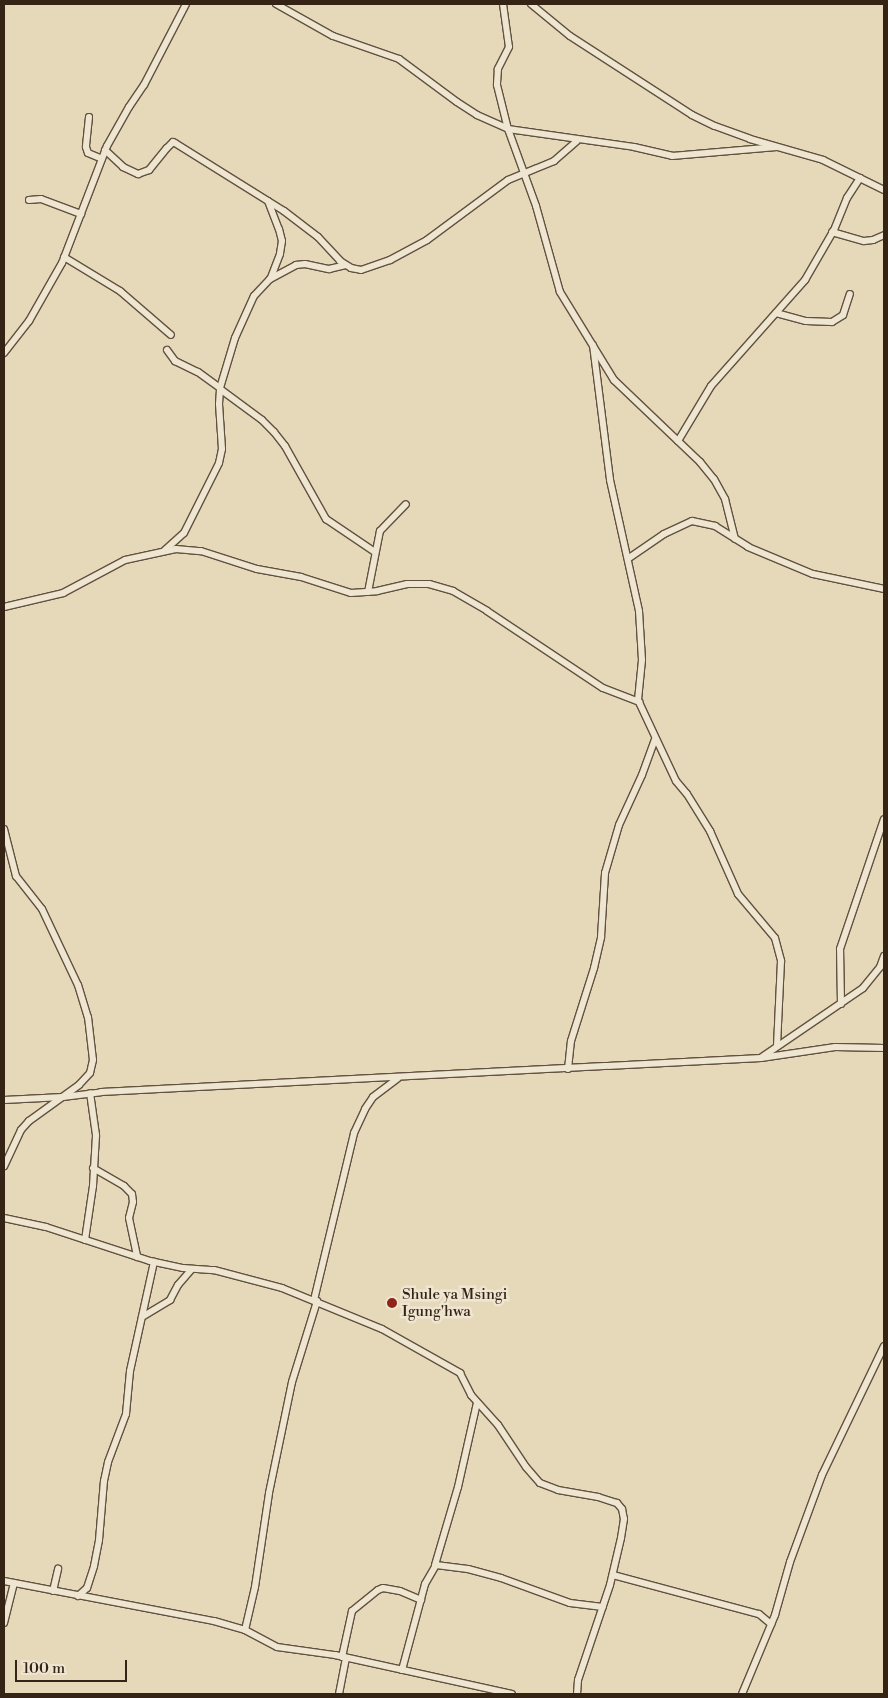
<!DOCTYPE html>
<style>
body{margin:0}
#map{position:relative;width:888px;height:1698px;overflow:hidden;background:#e6d9b9;font-family:"Libre Bodoni",serif}
div>[style]{position:absolute}
[style*='--x']{left:calc(var(--x)*1px);top:calc(var(--y)*1px);width:calc(var(--w)*1px);rotate:calc(var(--a)*1deg)}
.roads{filter:drop-shadow(1px 0 #61513f) drop-shadow(-1px 0 #61513f) drop-shadow(0 1px #61513f) drop-shadow(0 -1px #61513f)}
.minor>*{height:6px;margin:-3px;padding:0 3px;transform-origin:3px;border-radius:3px;background:#efe6d2}
.dots>*{width:14px;height:14px;translate:-50% -50%;box-sizing:border-box;border:2px solid #efe6d2;border-radius:50%}
span{translate:-50% -50%;white-space:nowrap;text-align:center;line-height:1.15;-webkit-text-stroke:5px #efe6d2;paint-order:stroke}
.poi-label{font-size:15px;color:#352416}
.left{translate:0 -50%;text-align:left}
.frame{position:absolute;inset:0;border:5px solid #352416;pointer-events:none}
.scale{position:absolute;left:15px;top:1660px;width:112px;height:22px;box-sizing:border-box;border:2px solid #352416;border-top:0;padding-left:6px;font-size:15px;line-height:18px;white-space:nowrap;color:#352416;-webkit-text-stroke:4px #efe6d2;paint-order:stroke}
</style>
<div id="map">
<div class="roads">
<div class="minor">
<div style="--x:276;--y:4;--w:65;--a:29.3"></div>
<div style="--x:333;--y:36;--w:70;--a:19.2"></div>
<div style="--x:399;--y:59;--w:72;--a:36.6"></div>
<div style="--x:457;--y:102;--w:24;--a:33"></div>
<div style="--x:477;--y:115;--w:34;--a:24"></div>
<div style="--x:508;--y:129;--w:127;--a:8.1"></div>
<div style="--x:634;--y:147;--w:39;--a:13"></div>
<div style="--x:672;--y:156;--w:105;--a:-4.9"></div>
<div style="--x:503;--y:4;--w:43;--a:82.1"></div>
<div style="--x:509;--y:47;--w:25;--a:117"></div>
<div style="--x:498;--y:69;--w:16;--a:94"></div>
<div style="--x:497;--y:85;--w:45;--a:76"></div>
<div style="--x:508;--y:129;--w:82;--a:70"></div>
<div style="--x:536;--y:206;--w:89;--a:74.4"></div>
<div style="--x:560;--y:292;--w:103;--a:58.5"></div>
<div style="--x:614;--y:380;--w:119;--a:43.6"></div>
<div style="--x:700;--y:462;--w:22;--a:51"></div>
<div style="--x:714;--y:479;--w:23;--a:61"></div>
<div style="--x:725;--y:499;--w:41;--a:76"></div>
<div style="--x:531;--y:4;--w:50;--a:39.4"></div>
<div style="--x:570;--y:36;--w:145;--a:32.9"></div>
<div style="--x:692;--y:115;--w:25;--a:26"></div>
<div style="--x:715;--y:126;--w:37;--a:20"></div>
<div style="--x:750;--y:139;--w:76;--a:16"></div>
<div style="--x:823;--y:160;--w:68;--a:26.2"></div>
<div style="--x:89;--y:117;--w:30;--a:96"></div>
<div style="--x:86;--y:147;--w:6;--a:72"></div>
<div style="--x:88;--y:153;--w:15;--a:23"></div>
<div style="--x:105;--y:150;--w:25;--a:43"></div>
<div style="--x:123;--y:167;--w:17;--a:25"></div>
<div style="--x:138;--y:174;--w:12;--a:-20"></div>
<div style="--x:149;--y:170;--w:28;--a:-51"></div>
<div style="--x:167;--y:148;--w:8;--a:-45"></div>
<div style="--x:173;--y:142;--w:2;--a:27"></div>
<div style="--x:175;--y:143;--w:128;--a:32"></div>
<div style="--x:284;--y:211;--w:43;--a:37.4"></div>
<div style="--x:318;--y:237;--w:33;--a:47"></div>
<div style="--x:340;--y:261;--w:13;--a:32"></div>
<div style="--x:351;--y:268;--w:10;--a:11"></div>
<div style="--x:361;--y:270;--w:31;--a:-19"></div>
<div style="--x:390;--y:260;--w:42;--a:-28.4"></div>
<div style="--x:427;--y:240;--w:101;--a:-36.5"></div>
<div style="--x:508;--y:180;--w:50;--a:-22.4"></div>
<div style="--x:554;--y:161;--w:30;--a:-41"></div>
<div style="--x:29;--y:200;--w:12;--a:-5"></div>
<div style="--x:41;--y:199;--w:43;--a:20.6"></div>
<div style="--x:268;--y:201;--w:30;--a:69"></div>
<div style="--x:279;--y:229;--w:12;--a:76"></div>
<div style="--x:282;--y:241;--w:13;--a:99"></div>
<div style="--x:280;--y:254;--w:26;--a:111"></div>
<div style="--x:832;--y:232;--w:33;--a:16"></div>
<div style="--x:864;--y:241;--w:9;--a:-6"></div>
<div style="--x:873;--y:240;--w:12;--a:-24"></div>
<div style="--x:64;--y:257;--w:66;--a:31.3"></div>
<div style="--x:120;--y:291;--w:67;--a:40.8"></div>
<div style="--x:776;--y:313;--w:31;--a:15"></div>
<div style="--x:806;--y:321;--w:26;--a:2"></div>
<div style="--x:832;--y:322;--w:13;--a:-32"></div>
<div style="--x:843;--y:315;--w:22;--a:-72"></div>
<div style="--x:593;--y:345;--w:136;--a:82.8"></div>
<div style="--x:610;--y:480;--w:134;--a:77.5"></div>
<div style="--x:639;--y:611;--w:49;--a:86.5"></div>
<div style="--x:642;--y:660;--w:40;--a:95.7"></div>
<div style="--x:638;--y:700;--w:89;--a:64.9"></div>
<div style="--x:676;--y:781;--w:17;--a:50"></div>
<div style="--x:687;--y:794;--w:44;--a:58.1"></div>
<div style="--x:710;--y:831;--w:69;--a:66"></div>
<div style="--x:738;--y:894;--w:57;--a:49.9"></div>
<div style="--x:775;--y:938;--w:24;--a:75"></div>
<div style="--x:781;--y:961;--w:85;--a:92.7"></div>
<div style="--x:167;--y:350;--w:14;--a:54"></div>
<div style="--x:175;--y:361;--w:25;--a:26"></div>
<div style="--x:198;--y:372;--w:27;--a:36"></div>
<div style="--x:4;--y:353;--w:41;--a:-52"></div>
<div style="--x:29;--y:321;--w:67;--a:-60.4"></div>
<div style="--x:62;--y:263;--w:125;--a:-69"></div>
<div style="--x:107;--y:146;--w:45;--a:-60.6"></div>
<div style="--x:129;--y:107;--w:27;--a:-56"></div>
<div style="--x:144;--y:85;--w:91;--a:-62.6"></div>
<div style="--x:220;--y:389;--w:52;--a:36.4"></div>
<div style="--x:262;--y:420;--w:17;--a:45"></div>
<div style="--x:274;--y:432;--w:18;--a:52"></div>
<div style="--x:285;--y:446;--w:84;--a:60.7"></div>
<div style="--x:326;--y:519;--w:59;--a:34"></div>
<div style="--x:678;--y:441;--w:64;--a:-59"></div>
<div style="--x:711;--y:386;--w:142;--a:-48.4"></div>
<div style="--x:805;--y:280;--w:58;--a:-59.9"></div>
<div style="--x:834;--y:230;--w:35;--a:-68"></div>
<div style="--x:847;--y:198;--w:24;--a:-57"></div>
<div style="--x:165;--y:550;--w:25;--a:-42"></div>
<div style="--x:184;--y:533;--w:78;--a:-63.4"></div>
<div style="--x:219;--y:463;--w:14;--a:-78"></div>
<div style="--x:222;--y:449;--w:45;--a:-93.8"></div>
<div style="--x:219;--y:404;--w:16;--a:-86"></div>
<div style="--x:220;--y:388;--w:52;--a:-73.3"></div>
<div style="--x:235;--y:338;--w:46;--a:-65.7"></div>
<div style="--x:254;--y:296;--w:23;--a:-47"></div>
<div style="--x:270;--y:279;--w:30;--a:-28"></div>
<div style="--x:296;--y:265;--w:9;--a:-6"></div>
<div style="--x:305;--y:264;--w:25;--a:12"></div>
<div style="--x:329;--y:269;--w:17;--a:-13"></div>
<div style="--x:629;--y:558;--w:42;--a:-34.4"></div>
<div style="--x:664;--y:534;--w:31;--a:-25"></div>
<div style="--x:692;--y:521;--w:24;--a:12"></div>
<div style="--x:715;--y:526;--w:39;--a:32"></div>
<div style="--x:748;--y:547;--w:70;--a:22.6"></div>
<div style="--x:813;--y:574;--w:73;--a:11.9"></div>
<div style="--x:368;--y:592;--w:62;--a:-78.9"></div>
<div style="--x:380;--y:531;--w:37;--a:-46"></div>
<div style="--x:4;--y:607;--w:61;--a:-13.3"></div>
<div style="--x:63;--y:593;--w:70;--a:-28"></div>
<div style="--x:125;--y:560;--w:52;--a:-12.2"></div>
<div style="--x:176;--y:549;--w:25;--a:5"></div>
<div style="--x:201;--y:551;--w:59;--a:17.8"></div>
<div style="--x:257;--y:569;--w:45;--a:10.3"></div>
<div style="--x:301;--y:577;--w:52;--a:17.7"></div>
<div style="--x:351;--y:593;--w:26;--a:-4"></div>
<div style="--x:377;--y:591;--w:31;--a:-13"></div>
<div style="--x:407;--y:584;--w:22;--a:0"></div>
<div style="--x:429;--y:584;--w:25;--a:16"></div>
<div style="--x:453;--y:591;--w:39;--a:30"></div>
<div style="--x:487;--y:611;--w:139;--a:33.6"></div>
<div style="--x:603;--y:688;--w:39;--a:21"></div>
<div style="--x:4;--y:829;--w:49;--a:75.7"></div>
<div style="--x:16;--y:876;--w:42;--a:51.8"></div>
<div style="--x:42;--y:909;--w:84;--a:64.7"></div>
<div style="--x:78;--y:985;--w:34;--a:73"></div>
<div style="--x:88;--y:1017;--w:43;--a:83.4"></div>
<div style="--x:93;--y:1060;--w:13;--a:103"></div>
<div style="--x:90;--y:1073;--w:16;--a:133"></div>
<div style="--x:79;--y:1085;--w:62;--a:144.2"></div>
<div style="--x:29;--y:1121;--w:12;--a:132"></div>
<div style="--x:21;--y:1130;--w:40;--a:115"></div>
<div style="--x:841;--y:1004;--w:55;--a:-91"></div>
<div style="--x:840;--y:949;--w:137;--a:-71.3"></div>
<div style="--x:762;--y:1057;--w:122;--a:-34.3"></div>
<div style="--x:863;--y:988;--w:27;--a:-51"></div>
<div style="--x:880;--y:967;--w:12;--a:-70"></div>
<div style="--x:568;--y:1069;--w:28;--a:-84"></div>
<div style="--x:571;--y:1041;--w:77;--a:-72.5"></div>
<div style="--x:594;--y:968;--w:32;--a:-77"></div>
<div style="--x:601;--y:937;--w:64;--a:-86.4"></div>
<div style="--x:605;--y:873;--w:50;--a:-73.7"></div>
<div style="--x:619;--y:825;--w:55;--a:-65.3"></div>
<div style="--x:642;--y:775;--w:38;--a:-70"></div>
<div style="--x:4;--y:1100;--w:59;--a:-2.9"></div>
<div style="--x:63;--y:1097;--w:38;--a:-7"></div>
<div style="--x:101;--y:1092;--w:661;--a:-2.95"></div>
<div style="--x:761;--y:1058;--w:75;--a:-8.5"></div>
<div style="--x:835;--y:1047;--w:49;--a:1.2"></div>
<div style="--x:93;--y:1168;--w:36;--a:30"></div>
<div style="--x:124;--y:1186;--w:11;--a:45"></div>
<div style="--x:132;--y:1194;--w:8;--a:83"></div>
<div style="--x:133;--y:1202;--w:16;--a:104"></div>
<div style="--x:129;--y:1218;--w:40;--a:78"></div>
<div style="--x:4;--y:1218;--w:43;--a:12.1"></div>
<div style="--x:46;--y:1227;--w:109;--a:18.1"></div>
<div style="--x:150;--y:1261;--w:34;--a:12"></div>
<div style="--x:183;--y:1268;--w:31;--a:4"></div>
<div style="--x:214;--y:1270;--w:70;--a:14.8"></div>
<div style="--x:282;--y:1288;--w:108;--a:22.3"></div>
<div style="--x:382;--y:1329;--w:90;--a:29.4"></div>
<div style="--x:460;--y:1373;--w:25;--a:63"></div>
<div style="--x:471;--y:1395;--w:40;--a:48"></div>
<div style="--x:498;--y:1425;--w:50;--a:56.3"></div>
<div style="--x:526;--y:1467;--w:21;--a:49"></div>
<div style="--x:540;--y:1483;--w:19;--a:21"></div>
<div style="--x:558;--y:1490;--w:41;--a:9.9"></div>
<div style="--x:598;--y:1497;--w:20;--a:18"></div>
<div style="--x:617;--y:1503;--w:8;--a:50"></div>
<div style="--x:622;--y:1509;--w:10;--a:79"></div>
<div style="--x:624;--y:1519;--w:19;--a:99"></div>
<div style="--x:621;--y:1538;--w:48;--a:103.2"></div>
<div style="--x:610;--y:1585;--w:100;--a:108.6"></div>
<div style="--x:578;--y:1680;--w:14;--a:94"></div>
<div style="--x:85;--y:1240;--w:55;--a:-81.6"></div>
<div style="--x:93;--y:1186;--w:51;--a:-86.6"></div>
<div style="--x:96;--y:1135;--w:42;--a:-98.1"></div>
<div style="--x:314;--y:1300;--w:172;--a:-76.5"></div>
<div style="--x:354;--y:1133;--w:26;--a:-65"></div>
<div style="--x:365;--y:1109;--w:14;--a:-56"></div>
<div style="--x:373;--y:1097;--w:31;--a:-37"></div>
<div style="--x:142;--y:1317;--w:33;--a:-31"></div>
<div style="--x:170;--y:1300;--w:17;--a:-62"></div>
<div style="--x:178;--y:1285;--w:21;--a:-49"></div>
<div style="--x:435;--y:1565;--w:81;--a:-73.6"></div>
<div style="--x:458;--y:1487;--w:86;--a:-77.3"></div>
<div style="--x:613;--y:1575;--w:151;--a:15"></div>
<div style="--x:759;--y:1614;--w:16;--a:40"></div>
<div style="--x:4;--y:1581;--w:214;--a:10.8"></div>
<div style="--x:214;--y:1621;--w:32;--a:16"></div>
<div style="--x:245;--y:1630;--w:36;--a:28"></div>
<div style="--x:277;--y:1647;--w:59;--a:7.9"></div>
<div style="--x:335;--y:1655;--w:181;--a:12.4"></div>
<div style="--x:53;--y:1591;--w:23;--a:-77"></div>
<div style="--x:78;--y:1596;--w:12;--a:-42"></div>
<div style="--x:87;--y:1588;--w:23;--a:-72"></div>
<div style="--x:94;--y:1566;--w:26;--a:-79"></div>
<div style="--x:99;--y:1540;--w:59;--a:-85.2"></div>
<div style="--x:104;--y:1481;--w:19;--a:-78"></div>
<div style="--x:108;--y:1462;--w:51;--a:-69.4"></div>
<div style="--x:126;--y:1414;--w:43;--a:-84.7"></div>
<div style="--x:130;--y:1371;--w:112;--a:-77.6"></div>
<div style="--x:4;--y:1623;--w:41;--a:-76"></div>
<div style="--x:245;--y:1630;--w:44;--a:-76.9"></div>
<div style="--x:255;--y:1587;--w:95;--a:-81.5"></div>
<div style="--x:269;--y:1493;--w:113;--a:-78.3"></div>
<div style="--x:292;--y:1382;--w:85;--a:-72.8"></div>
<div style="--x:342;--y:1657;--w:47;--a:-77.7"></div>
<div style="--x:352;--y:1611;--w:33;--a:-39"></div>
<div style="--x:378;--y:1590;--w:5;--a:-22"></div>
<div style="--x:383;--y:1588;--w:17;--a:10"></div>
<div style="--x:400;--y:1591;--w:23;--a:23"></div>
<div style="--x:402;--y:1670;--w:89;--a:-75"></div>
<div style="--x:425;--y:1584;--w:22;--a:-60"></div>
<div style="--x:436;--y:1565;--w:32;--a:7"></div>
<div style="--x:468;--y:1569;--w:34;--a:15"></div>
<div style="--x:501;--y:1578;--w:73;--a:19.9"></div>
<div style="--x:570;--y:1603;--w:33;--a:7"></div>
<div style="--x:339;--y:1694;--w:37;--a:-79"></div>
<div style="--x:742;--y:1694;--w:86;--a:-67.3"></div>
<div style="--x:775;--y:1615;--w:55;--a:-74.2"></div>
<div style="--x:790;--y:1562;--w:93;--a:-69.8"></div>
<div style="--x:822;--y:1475;--w:143;--a:-64.3"></div>
</div>
</div>
<div class="dots">
<div style="left:392px;top:1303px;background:#8f2418"></div>
</div>
<div class="poi-label">
<span class="left" style="left:402px;top:1303px">Shule ya Msingi<br>Igung'hwa</span>
</div>
<div class="frame"></div>
<div class="scale">100 m</div>
</div>
